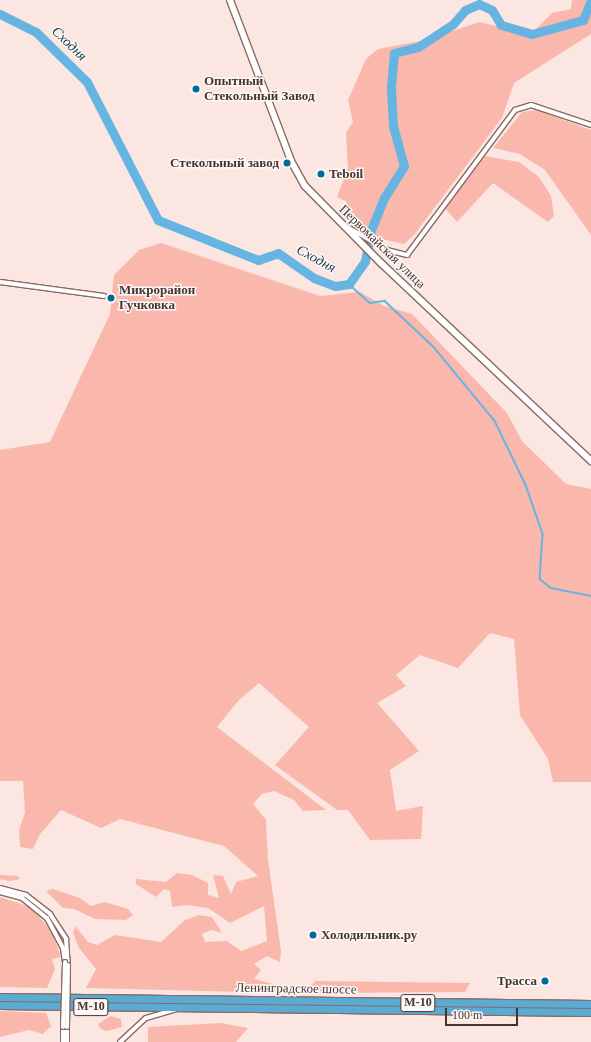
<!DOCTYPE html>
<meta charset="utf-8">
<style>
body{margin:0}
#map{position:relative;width:591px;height:1042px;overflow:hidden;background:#fbe6e1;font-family:Georgia,serif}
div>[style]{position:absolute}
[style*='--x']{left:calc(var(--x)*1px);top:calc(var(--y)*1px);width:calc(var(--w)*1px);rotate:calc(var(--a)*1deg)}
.green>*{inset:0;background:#f9b8ab}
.stream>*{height:1.5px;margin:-0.75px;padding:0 0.75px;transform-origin:0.75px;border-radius:0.75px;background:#66b4e2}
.river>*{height:9px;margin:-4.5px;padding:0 4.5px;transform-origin:4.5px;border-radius:4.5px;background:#66b4e2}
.roads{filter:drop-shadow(1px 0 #896a64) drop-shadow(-1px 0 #896a64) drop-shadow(0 1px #896a64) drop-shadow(0 -1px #896a64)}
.minor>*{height:4px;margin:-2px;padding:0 2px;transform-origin:2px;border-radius:2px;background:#fff}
.secondary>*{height:6px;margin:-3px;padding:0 3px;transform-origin:3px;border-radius:3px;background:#fff}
.trunk>*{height:7px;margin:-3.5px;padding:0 3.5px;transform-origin:3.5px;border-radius:3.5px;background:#5aabd4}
.bridges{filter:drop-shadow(1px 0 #896a64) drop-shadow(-1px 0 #896a64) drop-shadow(0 1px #896a64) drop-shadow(0 -1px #896a64)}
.minor-bridge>*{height:4px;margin:-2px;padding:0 2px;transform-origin:2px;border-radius:2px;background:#fff}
.dots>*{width:11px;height:11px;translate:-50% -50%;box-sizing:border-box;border:2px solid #fef7f5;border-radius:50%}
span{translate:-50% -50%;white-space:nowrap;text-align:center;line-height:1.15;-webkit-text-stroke:3px #fef7f5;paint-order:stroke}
.shield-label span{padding:1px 3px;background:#fef7f5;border:1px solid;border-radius:3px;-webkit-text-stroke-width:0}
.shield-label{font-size:12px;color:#423532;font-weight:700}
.poi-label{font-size:13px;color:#423532;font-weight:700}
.left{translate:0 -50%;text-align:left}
.right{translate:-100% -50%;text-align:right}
.street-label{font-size:13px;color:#423532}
.water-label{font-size:14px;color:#17394d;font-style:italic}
.scale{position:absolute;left:445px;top:1008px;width:73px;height:18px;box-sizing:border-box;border:2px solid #423532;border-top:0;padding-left:5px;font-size:12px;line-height:14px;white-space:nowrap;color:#423532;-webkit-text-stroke:3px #fef7f5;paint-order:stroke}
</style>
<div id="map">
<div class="green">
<div style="clip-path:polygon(572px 0,591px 0,591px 34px,514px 83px,502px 118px,414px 235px,404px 244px,377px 238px,354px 225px,348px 215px,346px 201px,337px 197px,348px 168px,346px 133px,353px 122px,348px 100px,366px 59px,378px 49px,426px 40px,479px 22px,531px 34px,552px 13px,571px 9px)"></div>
<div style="clip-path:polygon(537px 110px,591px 130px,591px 235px,545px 170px,520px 154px,493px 148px,522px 112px)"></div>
<div style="clip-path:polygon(485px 156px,519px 162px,539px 177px,551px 196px,554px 216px,548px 222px,493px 183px,457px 222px,445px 208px)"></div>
<div style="clip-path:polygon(161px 243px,320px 296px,360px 292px,384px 306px,412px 314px,507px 413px,522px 441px,566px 484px,591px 489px,591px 782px,553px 782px,548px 759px,520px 715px,514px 639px,490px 633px,458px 668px,420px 655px,396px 675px,406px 686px,377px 703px,419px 751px,390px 770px,396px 811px,423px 806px,421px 839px,370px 840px,348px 810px,337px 810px,275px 765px,309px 727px,259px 683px,239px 700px,217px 727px,326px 810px,303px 811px,294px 800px,274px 791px,262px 794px,253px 804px,266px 820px,268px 860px,281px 951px,280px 962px,267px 956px,254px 964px,261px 970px,254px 979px,285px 987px,290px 993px,86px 988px,96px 969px,79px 948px,73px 933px,75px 926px,88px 942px,97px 945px,115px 935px,161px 942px,185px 920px,199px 915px,212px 917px,222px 933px,211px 930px,202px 934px,205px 942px,227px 941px,241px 951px,267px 941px,264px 906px,230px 923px,208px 908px,187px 905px,172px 907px,170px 891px,164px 889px,156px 897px,136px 884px,136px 879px,166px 882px,177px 873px,192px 875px,208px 883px,208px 895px,219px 898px,213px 875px,223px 876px,231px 894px,236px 882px,258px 876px,224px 846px,120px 819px,101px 828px,61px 810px,40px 834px,33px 849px,20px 847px,19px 829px,25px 813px,23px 781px,0 781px,0 450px,50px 442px,110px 314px,114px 275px,139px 250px)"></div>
<div style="clip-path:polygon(0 875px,18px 876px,20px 879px,9px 881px,0 879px)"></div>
<div style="clip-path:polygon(53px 889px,80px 898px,91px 906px,105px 902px,128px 909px,133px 915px,126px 920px,95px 919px,74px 909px,63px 908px,46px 891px)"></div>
<div style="clip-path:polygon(0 897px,30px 907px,51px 930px,61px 957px,52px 959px,55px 969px,47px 988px,0 987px)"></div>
<div style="clip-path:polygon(315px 981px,470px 983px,465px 992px,314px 993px,310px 988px)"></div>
<div style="clip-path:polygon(0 1011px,46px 1013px,51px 1026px,43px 1034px,29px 1030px,0 1037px)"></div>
<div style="clip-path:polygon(110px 1016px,121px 1019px,122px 1027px,106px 1031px,100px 1028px,98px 1024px)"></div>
<div style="clip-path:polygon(220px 1023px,248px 1028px,236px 1042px,148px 1042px,148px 1027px)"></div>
</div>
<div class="stream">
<div style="--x:349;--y:284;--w:28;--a:42"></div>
<div style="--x:370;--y:303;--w:15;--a:-8"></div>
<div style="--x:385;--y:301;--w:66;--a:43.2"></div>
<div style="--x:433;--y:346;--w:97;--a:50.4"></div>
<div style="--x:495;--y:421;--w:71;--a:64.2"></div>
<div style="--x:526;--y:485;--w:52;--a:70.9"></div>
<div style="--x:543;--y:534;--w:45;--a:93.8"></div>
<div style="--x:540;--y:579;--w:14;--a:39"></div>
<div style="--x:551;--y:588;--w:41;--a:11.3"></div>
</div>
<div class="river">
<div style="--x:0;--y:14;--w:40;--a:26.6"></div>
<div style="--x:36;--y:32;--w:71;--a:44.4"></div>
<div style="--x:87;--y:82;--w:155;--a:62.8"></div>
<div style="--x:158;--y:220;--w:108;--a:21.8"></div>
<div style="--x:258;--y:260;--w:21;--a:-19"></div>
<div style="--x:278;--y:253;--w:44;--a:34.8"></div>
<div style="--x:314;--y:278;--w:22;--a:21"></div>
<div style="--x:335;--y:286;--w:14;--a:-8"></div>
<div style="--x:349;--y:284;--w:28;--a:-55"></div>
<div style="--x:365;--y:261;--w:32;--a:-79"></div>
<div style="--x:371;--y:230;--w:35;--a:-68"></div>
<div style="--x:384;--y:198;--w:38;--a:-58"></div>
<div style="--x:404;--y:166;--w:41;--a:-105.4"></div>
<div style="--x:393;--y:126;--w:39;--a:-93"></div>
<div style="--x:391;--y:87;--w:34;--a:-85"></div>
<div style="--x:394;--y:53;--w:25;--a:-14"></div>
<div style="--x:418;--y:47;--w:42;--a:-33.3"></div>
<div style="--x:453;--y:24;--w:18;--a:-49"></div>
<div style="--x:465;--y:10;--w:15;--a:-23"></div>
<div style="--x:479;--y:4;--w:14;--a:25"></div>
<div style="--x:492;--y:10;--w:17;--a:59"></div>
<div style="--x:501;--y:25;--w:32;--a:16"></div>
<div style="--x:532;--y:34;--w:53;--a:-15.4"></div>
<div style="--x:583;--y:20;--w:22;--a:-68"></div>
</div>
<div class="roads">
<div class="minor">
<div style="--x:349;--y:228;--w:44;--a:30.1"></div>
<div style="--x:387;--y:250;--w:21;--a:14"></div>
<div style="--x:407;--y:255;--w:181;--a:-53.3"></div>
<div style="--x:515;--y:110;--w:17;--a:-17"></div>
<div style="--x:531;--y:105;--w:63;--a:18.4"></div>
<div style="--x:0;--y:282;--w:105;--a:7.7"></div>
<div style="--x:0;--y:888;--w:27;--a:15"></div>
<div style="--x:26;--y:895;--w:31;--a:38"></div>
<div style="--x:50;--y:914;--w:30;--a:57"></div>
<div style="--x:66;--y:939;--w:26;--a:86"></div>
<div style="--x:0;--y:892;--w:23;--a:15"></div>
<div style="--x:22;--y:898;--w:32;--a:39"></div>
<div style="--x:47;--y:918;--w:34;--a:62"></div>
<div style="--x:63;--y:948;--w:14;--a:82"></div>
<div style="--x:63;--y:1027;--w:15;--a:90"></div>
<div style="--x:67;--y:1042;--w:15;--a:-90"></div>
<div style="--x:120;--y:1042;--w:35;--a:-43"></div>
<div style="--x:146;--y:1018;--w:32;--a:-16"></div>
</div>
<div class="secondary">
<div style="--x:230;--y:0;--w:172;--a:69.2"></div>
<div style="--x:291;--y:161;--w:29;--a:61"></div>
<div style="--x:305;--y:186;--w:108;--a:45.4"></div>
<div style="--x:381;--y:263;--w:289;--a:43.3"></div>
</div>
<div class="trunk">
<div style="--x:0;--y:997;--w:591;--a:0.68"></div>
<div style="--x:0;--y:1005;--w:591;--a:0.68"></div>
</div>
</div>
<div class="bridges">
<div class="minor-bridge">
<div style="--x:63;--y:1027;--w:65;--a:-88.2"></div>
<div style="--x:67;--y:1027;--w:62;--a:-89.1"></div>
</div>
</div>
<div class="dots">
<div style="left:196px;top:89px;background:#006b98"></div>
<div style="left:287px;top:163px;background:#006b98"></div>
<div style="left:321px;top:174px;background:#006b98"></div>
<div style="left:111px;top:298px;background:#006b98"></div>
<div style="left:313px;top:935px;background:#006b98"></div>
<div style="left:545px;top:981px;background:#006b98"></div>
</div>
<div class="shield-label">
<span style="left:418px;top:1003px">М-10</span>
<span style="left:91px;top:1007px">М-10</span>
</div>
<div class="poi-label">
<span class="left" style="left:204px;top:89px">Опытный<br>Стекольный Завод</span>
<span class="right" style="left:279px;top:163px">Стекольный завод</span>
<span class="left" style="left:329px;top:174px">Teboil</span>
<span class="left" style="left:119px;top:298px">Микрорайон<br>Гучковка</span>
<span class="left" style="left:321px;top:935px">Холодильник.ру</span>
<span class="right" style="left:537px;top:981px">Трасса</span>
</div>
<div class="street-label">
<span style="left:382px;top:247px;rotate:44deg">Первомайская улица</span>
<span style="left:296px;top:989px;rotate:1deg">Ленинградское шоссе</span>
</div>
<div class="water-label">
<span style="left:69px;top:44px;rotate:44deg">Сходня</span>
<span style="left:316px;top:259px;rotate:29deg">Сходня</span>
</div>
<div class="scale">100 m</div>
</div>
